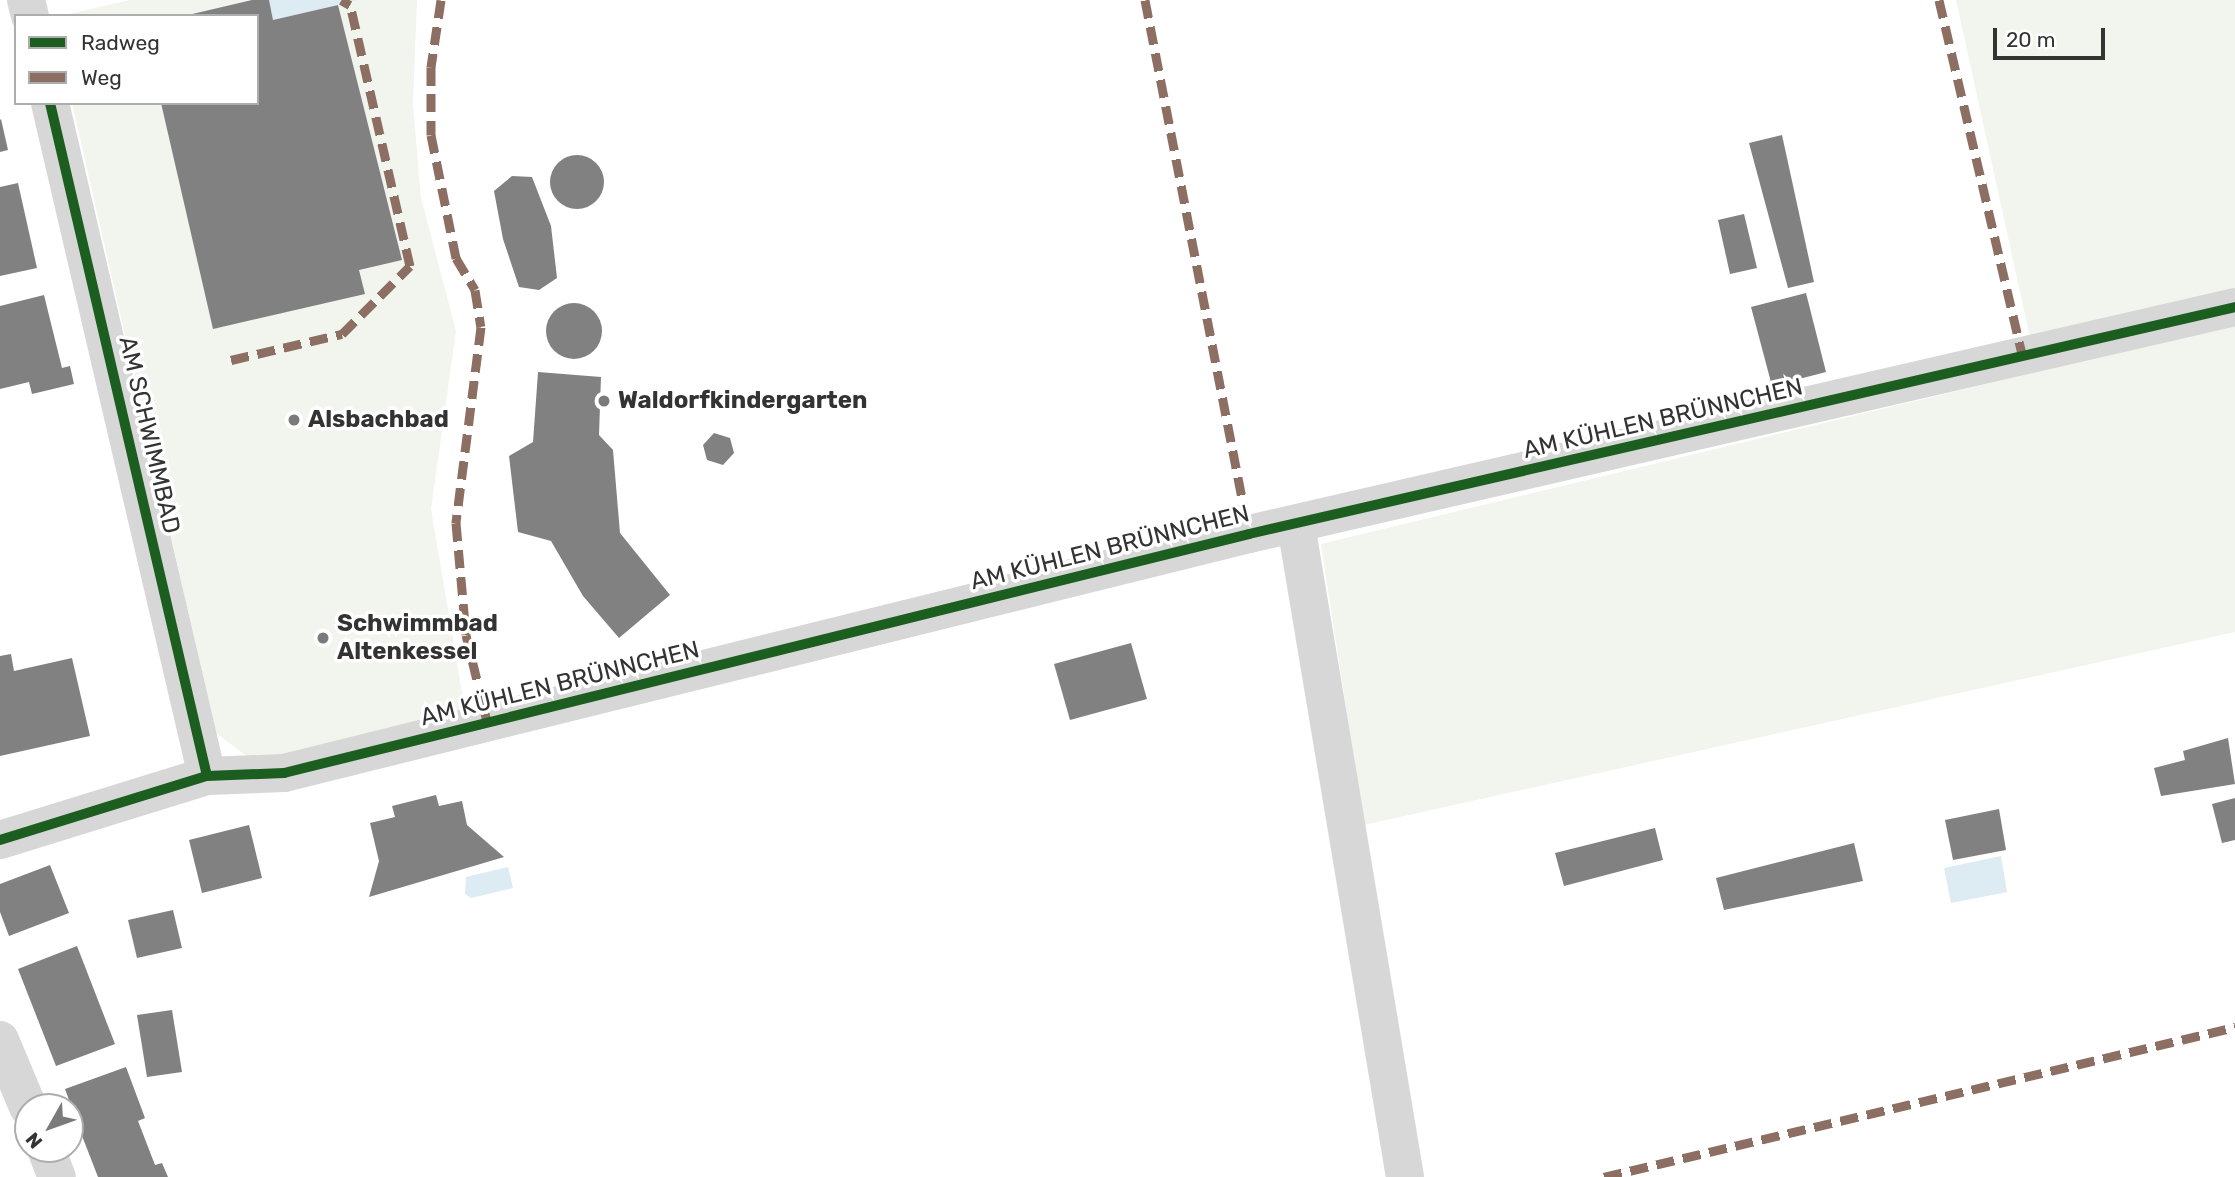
<!DOCTYPE html>
<meta charset="utf-8">
<style>
body{margin:0}
#map{position:relative;width:2235px;height:1177px;overflow:hidden;background:#fff;font-family:Rubik,sans-serif}
div>[style]{position:absolute}
[style*='--x']{left:calc(var(--x)*1px);top:calc(var(--y)*1px);width:calc(var(--w)*1px);rotate:calc(var(--a)*1deg)}
.green>*{inset:0;background:#f1f5ed}
.water>*{inset:0;background:#ddebf3}
.building>*{inset:0;background:#818181}
.round{border-radius:50%}
.minor>*{height:38px;margin:-19px;padding:0 19px;transform-origin:19px;border-radius:19px;background:#d7d7d7}
.quiet>*{height:9px;margin-top:-4.5px;transform-origin:0;background:repeating-linear-gradient(90deg,#8d6e63 0 18px,transparent 0 27px)}
.cycleway>*{height:10px;margin:-5px;padding:0 5px;transform-origin:5px;border-radius:5px;background:#1b5e20}
.dots>*{width:19px;height:19px;translate:-50% -50%;box-sizing:border-box;border:4px solid #fff;border-radius:50%}
span{translate:-50% -50%;white-space:nowrap;text-align:center;line-height:1.15;-webkit-text-stroke:7px #fff;paint-order:stroke}
.poi-label{font-size:24px;color:#333;font-weight:700}
.left{translate:0 -50%;text-align:left}
.street-label{font-size:24px;color:#333}
.legend{position:absolute;left:14px;top:14px;width:245px;height:91px;box-sizing:border-box;background:#fff;border:2px solid #adadad;margin:0;padding:9px 12px;list-style:none;font-size:21px;color:#333}
.legend li{display:flex;align-items:center;gap:14px;height:35px}
.legend b{width:35px;border:2px solid #adadad}
.north{position:absolute;left:14px;top:1093px;width:70px;height:70px;box-sizing:border-box;background:#fff;border:2px solid #adadad;border-radius:50%;rotate:230deg;font-size:19px;font-weight:700;line-height:28px;text-align:center;color:#333}
.north::after{content:'';display:block;margin:auto;width:24px;height:32px;background:#7a7a7a;clip-path:polygon(50% 0,100% 100%,50% 72%,0 100%)}
.scale{position:absolute;left:1993px;top:28px;width:112px;height:32px;box-sizing:border-box;border:4px solid #333;border-top:0;padding-left:9px;font-size:21px;line-height:24px;white-space:nowrap;color:#333;-webkit-text-stroke:5px #fff;paint-order:stroke}
</style>
<div id="map">
<div class="green">
<div style="clip-path:polygon(130px 0,417px 0,413px 105px,421px 198px,456px 331px,431px 509px,465px 711px,279px 762px,245px 755px,216px 733px,72px 103px,257px 103px,257px 16px,60px 16px)"></div>
<div style="clip-path:polygon(1956px 0,2235px 0,2235px 291px,2031px 342px)"></div>
<div style="clip-path:polygon(2235px 324px,2235px 632px,1364px 825px,1321px 544px)"></div>
</div>
<div class="water">
<div style="clip-path:polygon(269px 0,357px 0,273px 20px)"></div>
<div style="clip-path:polygon(2001px 856px,2007px 892px,1951px 903px,1944px 868px)"></div>
<div style="clip-path:polygon(508px 867px,513px 888px,471px 898px,465px 894px,466px 877px)"></div>
</div>
<div class="building">
<div style="clip-path:polygon(252px 0,269px 0,273px 20px,338px 5px,402px 260px,359px 270px,365px 294px,213px 329px,161px 103px,257px 103px,257px 16px,188px 15px)"></div>
<div style="clip-path:polygon(1px 119px,8px 150px,0 152px,0 120px)"></div>
<div style="clip-path:polygon(1782px 135px,1814px 282px,1788px 288px,1749px 143px)"></div>
<div class="round" style="left:550px;top:155px;width:54px;height:54px"></div>
<div style="clip-path:polygon(512px 176px,532px 177px,551px 226px,557px 278px,539px 290px,519px 287px,503px 239px,494px 191px)"></div>
<div style="clip-path:polygon(18px 183px,37px 268px,0 276px,0 187px)"></div>
<div style="clip-path:polygon(1744px 214px,1757px 268px,1730px 274px,1718px 220px)"></div>
<div style="clip-path:polygon(1806px 293px,1826px 372px,1772px 386px,1751px 307px)"></div>
<div style="clip-path:polygon(44px 295px,62px 368px,70px 366px,74px 384px,32px 394px,29px 382px,0 389px,0 306px)"></div>
<div class="round" style="left:546px;top:303px;width:56px;height:56px"></div>
<div style="clip-path:polygon(538px 372px,601px 377px,599px 435px,613px 450px,620px 533px,670px 595px,619px 638px,583px 596px,551px 541px,518px 532px,509px 456px,533px 442px)"></div>
<div style="clip-path:polygon(714px 433px,730px 438px,734px 453px,723px 465px,707px 460px,703px 445px)"></div>
<div style="clip-path:polygon(1131px 643px,1147px 699px,1070px 720px,1054px 664px)"></div>
<div style="clip-path:polygon(11px 654px,14px 671px,72px 658px,90px 736px,0 756px,0 656px)"></div>
<div style="clip-path:polygon(2228px 738px,2235px 784px,2161px 796px,2154px 768px,2185px 760px,2183px 751px)"></div>
<div style="clip-path:polygon(436px 795px,439px 806px,462px 801px,467px 825px,504px 857px,369px 897px,379px 861px,370px 823px,395px 817px,392px 806px)"></div>
<div style="clip-path:polygon(2235px 798px,2235px 840px,2222px 843px,2212px 804px)"></div>
<div style="clip-path:polygon(1999px 809px,2006px 850px,1953px 860px,1945px 820px)"></div>
<div style="clip-path:polygon(249px 825px,262px 878px,202px 893px,189px 840px)"></div>
<div style="clip-path:polygon(1655px 828px,1663px 860px,1564px 886px,1555px 853px)"></div>
<div style="clip-path:polygon(1854px 843px,1863px 881px,1724px 910px,1716px 878px)"></div>
<div style="clip-path:polygon(50px 865px,69px 913px,9px 936px,0 912px,0 884px)"></div>
<div style="clip-path:polygon(173px 910px,182px 948px,137px 958px,128px 920px)"></div>
<div style="clip-path:polygon(77px 946px,115px 1044px,56px 1066px,18px 969px)"></div>
<div style="clip-path:polygon(172px 1010px,182px 1072px,147px 1077px,137px 1015px)"></div>
<div style="clip-path:polygon(126px 1067px,145px 1118px,138px 1121px,155px 1165px,162px 1163px,168px 1177px,98px 1177px,84px 1141px,65px 1089px)"></div>
</div>
<div class="minor">
<div style="--x:26;--y:0;--w:16;--a:76"></div>
<div style="--x:50;--y:103;--w:691;--a:76.87"></div>
<div style="--x:1296;--y:525;--w:661;--a:80.51"></div>
<div style="--x:0;--y:840;--w:217;--a:-17.2"></div>
<div style="--x:207;--y:776;--w:77;--a:-2.2"></div>
<div style="--x:284;--y:773;--w:994;--a:-13.91"></div>
<div style="--x:1249;--y:534;--w:1012;--a:-12.96"></div>
<div style="--x:0;--y:1040;--w:73;--a:67.3"></div>
<div style="--x:46;--y:1149;--w:30;--a:69"></div>
</div>
<div class="quiet">
<div style="--x:441;--y:0;--w:68;--a:98.5"></div>
<div style="--x:431;--y:67;--w:68;--a:90"></div>
<div style="--x:431;--y:135;--w:126;--a:78.5"></div>
<div style="--x:456;--y:258;--w:37;--a:59"></div>
<div style="--x:475;--y:290;--w:37;--a:81"></div>
<div style="--x:481;--y:327;--w:198;--a:97.3"></div>
<div style="--x:456;--y:523;--w:112;--a:84.9"></div>
<div style="--x:466;--y:635;--w:93;--a:76.3"></div>
<div style="--x:1145;--y:0;--w:544;--a:78.98"></div>
<div style="--x:1939;--y:0;--w:368;--a:76.8"></div>
<div style="--x:231;--y:360;--w:114;--a:-13.2"></div>
<div style="--x:342;--y:334;--w:96;--a:-45"></div>
<div style="--x:410;--y:266;--w:268;--a:-102.9"></div>
<div style="--x:350;--y:5;--w:10;--a:-151"></div>
<div style="--x:1604;--y:1177;--w:649;--a:-13.37"></div>
</div>
<div class="cycleway">
<div style="--x:50;--y:103;--w:691;--a:76.87"></div>
<div style="--x:0;--y:840;--w:217;--a:-17.2"></div>
<div style="--x:207;--y:776;--w:77;--a:-2.2"></div>
<div style="--x:284;--y:773;--w:994;--a:-13.91"></div>
<div style="--x:1249;--y:534;--w:1012;--a:-12.96"></div>
</div>
<div class="dots">
<div style="left:604px;top:401px;background:#7a7a7a"></div>
<div style="left:294px;top:420px;background:#7a7a7a"></div>
<div style="left:323px;top:638px;background:#7a7a7a"></div>
</div>
<div class="poi-label">
<span class="left" style="left:618px;top:401px">Waldorfkindergarten</span>
<span class="left" style="left:308px;top:420px">Alsbachbad</span>
<span class="left" style="left:337px;top:638px">Schwimmbad<br>Altenkessel</span>
</div>
<div class="street-label">
<span style="left:1663px;top:419px;rotate:-13deg">AM KÜHLEN BRÜNNCHEN</span>
<span style="left:149px;top:435px;rotate:77deg">AM SCHWIMMBAD</span>
<span style="left:1110px;top:548px;rotate:-14deg">AM KÜHLEN BRÜNNCHEN</span>
<span style="left:560px;top:684px;rotate:-14deg">AM KÜHLEN BRÜNNCHEN</span>
</div>
<ul class="legend">
<li><b style="height:9px;background:#1b5e20"></b>Radweg</li>
<li><b style="height:9px;background:#8d6e63"></b>Weg</li>
</ul>
<div class="north">N</div>
<div class="scale">20 m</div>
</div>
